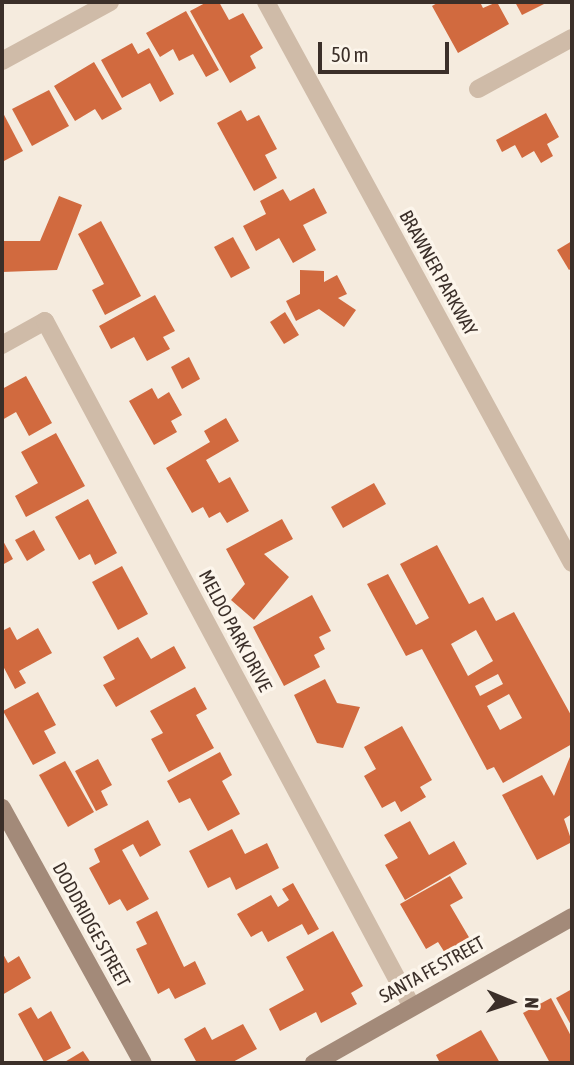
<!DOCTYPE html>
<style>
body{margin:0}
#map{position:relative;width:574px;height:1065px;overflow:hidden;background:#f5ebde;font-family:"Asap Condensed",sans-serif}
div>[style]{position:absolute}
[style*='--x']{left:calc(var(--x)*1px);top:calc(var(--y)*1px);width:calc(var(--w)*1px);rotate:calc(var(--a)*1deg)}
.building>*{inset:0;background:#d16a3f}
.minor>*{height:18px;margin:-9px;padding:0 9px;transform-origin:9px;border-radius:9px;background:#cfbba8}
.secondary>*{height:18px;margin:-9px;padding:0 9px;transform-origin:9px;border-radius:9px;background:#a38a79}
span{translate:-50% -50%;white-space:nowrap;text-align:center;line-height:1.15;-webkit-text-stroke:7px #fcf5eb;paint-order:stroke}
.street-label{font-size:19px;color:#3b2f29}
.frame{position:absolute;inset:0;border:4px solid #3b2f29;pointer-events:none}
.north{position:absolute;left:476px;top:967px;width:70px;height:70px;-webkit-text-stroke:5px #fcf5eb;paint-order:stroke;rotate:92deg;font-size:19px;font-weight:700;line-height:28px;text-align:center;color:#3b2f29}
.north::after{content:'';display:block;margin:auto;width:24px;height:32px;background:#3b2f29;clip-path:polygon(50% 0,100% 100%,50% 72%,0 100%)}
.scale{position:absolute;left:318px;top:42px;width:131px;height:32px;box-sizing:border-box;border:4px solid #3b2f29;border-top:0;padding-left:9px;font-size:21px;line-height:24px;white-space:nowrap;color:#3b2f29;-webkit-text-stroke:5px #fcf5eb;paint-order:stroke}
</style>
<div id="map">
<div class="building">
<div style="clip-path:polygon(207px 2px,219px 2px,229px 20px,243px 13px,263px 48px,250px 56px,256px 68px,230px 83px,190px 11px)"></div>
<div style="clip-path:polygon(439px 2px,480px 2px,483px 8px,497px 2px,509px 24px,458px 53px,432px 6px)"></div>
<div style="clip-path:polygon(515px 2px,548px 2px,522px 15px)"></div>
<div style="clip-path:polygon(186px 11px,219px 70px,206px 77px,193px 54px,179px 61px,173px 49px,160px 57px,146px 33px)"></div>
<div style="clip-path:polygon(132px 43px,138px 54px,149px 48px,174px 94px,160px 102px,150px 83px,122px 98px,101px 60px)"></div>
<div style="clip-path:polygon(94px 62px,122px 109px,102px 120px,95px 109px,75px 121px,54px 86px)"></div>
<div style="clip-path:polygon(49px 90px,69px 126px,32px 146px,12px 109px)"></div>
<div style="clip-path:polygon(241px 110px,247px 121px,259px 115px,277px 149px,265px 155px,277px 178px,254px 191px,217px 123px)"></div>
<div style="clip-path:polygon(2px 111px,23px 151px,2px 162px)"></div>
<div style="clip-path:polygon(546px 113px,559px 137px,547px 144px,553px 156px,541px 163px,534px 151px,522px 158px,515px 145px,502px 152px,496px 140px)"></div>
<div style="clip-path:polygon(314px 188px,327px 213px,303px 225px,316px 250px,293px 263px,279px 238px,256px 251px,243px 226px,266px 214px,260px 201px,283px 189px,290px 201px)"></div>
<div style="clip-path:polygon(59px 196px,82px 205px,57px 270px,2px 272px,2px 241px,40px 241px)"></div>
<div style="clip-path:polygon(101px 221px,141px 296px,105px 315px,92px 290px,104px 284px,78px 234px)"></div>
<div style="clip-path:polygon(233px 237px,250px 268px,231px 278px,214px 247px)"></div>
<div style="clip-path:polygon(572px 241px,572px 268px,569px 270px,557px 250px)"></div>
<div style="clip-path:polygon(300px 270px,324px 271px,324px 282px,337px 275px,347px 294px,338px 298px,356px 310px,344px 327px,319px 309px,296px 321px,286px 301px,300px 294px)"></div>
<div style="clip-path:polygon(155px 295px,175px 331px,163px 337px,170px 349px,147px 361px,134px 337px,111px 349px,99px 326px)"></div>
<div style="clip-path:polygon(285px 312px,299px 335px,284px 344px,270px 322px)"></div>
<div style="clip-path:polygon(189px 357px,200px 379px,182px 389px,171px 367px)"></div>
<div style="clip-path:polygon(26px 376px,52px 423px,29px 436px,16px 412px,2px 420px,2px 389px)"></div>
<div style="clip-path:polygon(152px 388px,158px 399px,169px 392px,182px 415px,171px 421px,177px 432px,154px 445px,129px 401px)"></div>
<div style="clip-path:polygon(226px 418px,239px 441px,206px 460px,219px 483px,230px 477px,249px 511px,227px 523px,220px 512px,209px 518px,203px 507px,192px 513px,166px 468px,210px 442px,204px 431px)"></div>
<div style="clip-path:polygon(56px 433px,85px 486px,26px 517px,15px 496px,38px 483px,21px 452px)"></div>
<div style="clip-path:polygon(374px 483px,386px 504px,343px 528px,331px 507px)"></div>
<div style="clip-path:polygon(88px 499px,117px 553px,95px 565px,90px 554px,79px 560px,55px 517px)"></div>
<div style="clip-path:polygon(282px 519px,293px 539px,264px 554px,289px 577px,254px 620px,231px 600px,245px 584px,226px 549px)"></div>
<div style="clip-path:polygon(34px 530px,45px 550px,27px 561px,15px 540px)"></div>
<div style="clip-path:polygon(2px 539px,13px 559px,2px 565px)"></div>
<div style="clip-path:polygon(evenodd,437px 545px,469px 604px,483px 597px,496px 621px,514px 612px,572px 717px,572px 744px,503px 783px,494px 767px,487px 770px,422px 649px,406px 656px,367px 584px,388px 574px,416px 625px,429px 618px,400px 564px,437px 545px,476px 630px,493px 661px,468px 676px,451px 644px,476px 630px,437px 545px,498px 674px,503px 684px,480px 696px,475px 686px,498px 674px,437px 545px,509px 694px,522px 718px,500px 730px,487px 706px,509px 694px)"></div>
<div style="clip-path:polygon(122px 566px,148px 614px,118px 630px,92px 582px)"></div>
<div style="clip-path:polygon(312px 595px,331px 631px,319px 637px,325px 649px,314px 655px,320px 667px,284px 686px,253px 627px)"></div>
<div style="clip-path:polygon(10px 627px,17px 640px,38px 628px,52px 653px,19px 671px,26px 683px,15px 689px,2px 664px,2px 631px)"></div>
<div style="clip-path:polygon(138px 637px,151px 659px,174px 646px,186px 668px,116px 707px,103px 685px,115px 679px,103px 657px)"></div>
<div style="clip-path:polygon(325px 679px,337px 703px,360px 707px,343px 748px,317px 743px,294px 695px)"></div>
<div style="clip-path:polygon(195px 687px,207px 709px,196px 715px,214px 748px,169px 772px,151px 739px,163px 733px,150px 711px)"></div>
<div style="clip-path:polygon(38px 692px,56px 725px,44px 731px,56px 753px,33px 765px,3px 711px)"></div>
<div style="clip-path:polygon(402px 726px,432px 780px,420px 787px,426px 797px,401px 812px,395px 801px,382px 808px,364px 776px,376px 769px,364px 747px)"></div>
<div style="clip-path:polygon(220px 752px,232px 775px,222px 781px,240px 814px,208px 831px,190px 798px,179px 803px,167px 781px)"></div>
<div style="clip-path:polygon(572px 752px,572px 814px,564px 819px,572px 842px,537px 860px,502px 795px,542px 775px,554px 796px)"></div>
<div style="clip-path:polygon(98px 759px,112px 785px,101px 791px,108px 805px,96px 811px,75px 771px)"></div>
<div style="clip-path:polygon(65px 761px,94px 812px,68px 827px,39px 775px)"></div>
<div style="clip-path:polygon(148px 820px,161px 845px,140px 857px,133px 844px,122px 850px,149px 899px,127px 911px,120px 899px,109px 905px,89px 868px,100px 862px,94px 849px)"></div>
<div style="clip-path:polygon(410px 821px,429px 855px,454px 841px,467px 864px,405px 900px,385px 865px,398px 858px,384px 835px)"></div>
<div style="clip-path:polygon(232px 829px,245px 854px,267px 843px,279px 868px,236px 890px,230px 877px,208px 888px,189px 851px)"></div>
<div style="clip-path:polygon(450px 876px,463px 898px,450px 905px,470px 939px,445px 953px,438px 942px,426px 949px,400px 904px)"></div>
<div style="clip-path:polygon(293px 883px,319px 929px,308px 935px,302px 924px,268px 942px,262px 931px,251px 937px,237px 914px,271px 895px,278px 907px,289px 900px,282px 889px)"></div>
<div style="clip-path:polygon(157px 911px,184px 967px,195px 961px,206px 984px,175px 999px,169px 988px,158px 994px,136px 949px,147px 944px,136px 922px)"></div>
<div style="clip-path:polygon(333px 931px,363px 986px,351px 993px,357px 1004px,321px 1023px,316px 1012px,280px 1031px,269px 1009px,304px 990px,286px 957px)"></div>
<div style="clip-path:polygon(2px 952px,8px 963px,19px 956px,31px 978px,2px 995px)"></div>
<div style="clip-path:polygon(572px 989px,572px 1027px,556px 998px)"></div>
<div style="clip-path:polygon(551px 998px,572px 1038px,572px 1063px,550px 1063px,523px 1013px)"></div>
<div style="clip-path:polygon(31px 1007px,38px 1019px,51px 1011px,71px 1048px,44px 1062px,18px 1014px)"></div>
<div style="clip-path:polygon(243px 1024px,257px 1049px,231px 1063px,197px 1063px,184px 1039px,205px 1027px,212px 1040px)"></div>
<div style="clip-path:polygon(481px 1030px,500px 1063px,440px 1063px,436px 1055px)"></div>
<div style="clip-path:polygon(83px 1051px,91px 1063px,63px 1063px)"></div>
</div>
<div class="minor">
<div style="--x:266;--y:2;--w:639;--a:61.39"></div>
<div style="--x:2;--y:61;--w:123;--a:-28.6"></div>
<div style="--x:478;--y:89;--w:107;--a:-28.5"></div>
<div style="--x:2;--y:345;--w:49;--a:-29.2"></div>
<div style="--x:45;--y:321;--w:776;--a:61.85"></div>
</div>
<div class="secondary">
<div style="--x:2;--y:808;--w:291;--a:61.1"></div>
<div style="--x:314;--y:1063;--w:296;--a:-29.5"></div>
</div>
<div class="street-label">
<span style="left:438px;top:273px;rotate:61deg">BRAWNER PARKWAY</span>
<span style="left:235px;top:631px;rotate:62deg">MELDO PARK DRIVE</span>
<span style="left:91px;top:925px;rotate:61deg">DODDRIDGE STREET</span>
<span style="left:432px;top:970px;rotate:-29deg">SANTA FE STREET</span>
</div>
<div class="frame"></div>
<div class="north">N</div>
<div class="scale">50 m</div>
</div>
